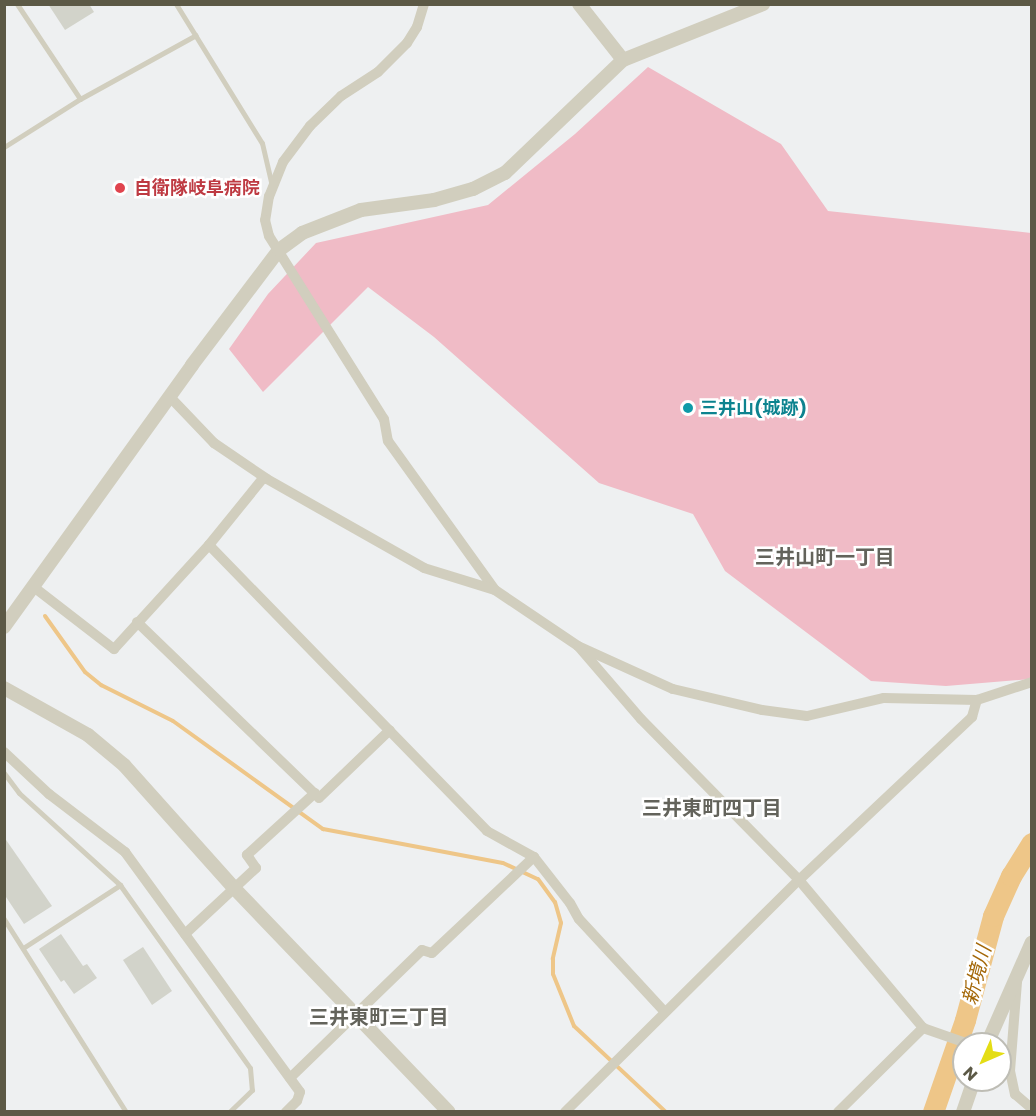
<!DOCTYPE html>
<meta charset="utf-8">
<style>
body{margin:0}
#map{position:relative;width:1036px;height:1116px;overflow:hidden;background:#eef0f1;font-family:Poppins,"Noto Sans JP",sans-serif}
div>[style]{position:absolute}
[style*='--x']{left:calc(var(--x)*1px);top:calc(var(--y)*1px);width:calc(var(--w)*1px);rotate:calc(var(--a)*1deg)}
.green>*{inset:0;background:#f0bbc6}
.stream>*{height:4px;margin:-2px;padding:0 2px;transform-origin:2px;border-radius:2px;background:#eec688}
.river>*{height:21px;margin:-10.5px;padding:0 10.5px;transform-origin:10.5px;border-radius:10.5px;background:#eec688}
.building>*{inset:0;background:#d2d3ca}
.service>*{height:5px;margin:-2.5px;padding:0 2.5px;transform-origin:2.5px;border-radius:2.5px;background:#d1cebe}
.minor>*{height:10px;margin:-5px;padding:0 5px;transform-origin:5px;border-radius:5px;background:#d1cebe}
.tertiary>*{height:14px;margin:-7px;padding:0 7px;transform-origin:7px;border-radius:7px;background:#d1cebe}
.dots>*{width:16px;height:16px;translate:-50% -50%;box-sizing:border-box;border:3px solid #fff;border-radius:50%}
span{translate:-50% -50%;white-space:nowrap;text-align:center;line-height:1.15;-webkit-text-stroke:5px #fff;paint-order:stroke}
.health-label{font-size:18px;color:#be3a42;font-weight:700}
.left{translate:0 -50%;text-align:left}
.culture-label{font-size:18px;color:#0d838f;font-weight:700}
.neighbourhood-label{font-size:20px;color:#63635b;font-weight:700}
.water-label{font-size:20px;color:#a46809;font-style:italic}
.frame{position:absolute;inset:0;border:6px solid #5c5946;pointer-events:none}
.north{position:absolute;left:952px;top:1032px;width:60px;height:60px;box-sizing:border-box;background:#fff;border:2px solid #bebdb5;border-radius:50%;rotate:225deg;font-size:16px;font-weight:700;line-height:24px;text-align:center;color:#5c5946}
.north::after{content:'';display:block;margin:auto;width:21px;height:27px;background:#e4dd15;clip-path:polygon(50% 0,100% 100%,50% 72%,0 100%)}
</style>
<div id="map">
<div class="green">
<div style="clip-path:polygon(648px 67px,781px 144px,828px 211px,1031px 233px,1031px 679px,946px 686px,871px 681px,725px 571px,693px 514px,599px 483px,434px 337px,368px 287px,263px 392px,229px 349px,268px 294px,316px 243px,488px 205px,575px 134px)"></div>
</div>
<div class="stream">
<div style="--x:45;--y:616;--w:69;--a:54.5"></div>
<div style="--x:85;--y:672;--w:21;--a:39"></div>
<div style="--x:101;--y:685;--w:80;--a:26.6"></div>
<div style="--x:173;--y:721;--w:185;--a:35.8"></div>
<div style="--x:323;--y:829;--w:183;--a:10.7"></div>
<div style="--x:503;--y:863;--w:38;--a:25"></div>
<div style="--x:538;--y:879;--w:29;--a:54"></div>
<div style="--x:555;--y:902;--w:22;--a:74"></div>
<div style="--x:561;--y:923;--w:37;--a:103"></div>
<div style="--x:553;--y:959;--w:15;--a:90"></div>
<div style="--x:553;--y:974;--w:56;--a:68"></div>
<div style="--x:574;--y:1026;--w:126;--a:43.1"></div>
</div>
<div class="river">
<div style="--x:933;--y:1112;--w:97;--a:-70.8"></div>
<div style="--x:965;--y:1020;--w:108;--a:-74.9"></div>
<div style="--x:993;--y:916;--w:44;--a:-65.8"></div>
<div style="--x:1011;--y:876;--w:39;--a:-58"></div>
</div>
<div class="building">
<div style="clip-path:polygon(48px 4px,89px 4px,94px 12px,65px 30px)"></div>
<div style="clip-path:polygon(4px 837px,52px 906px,24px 924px,4px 894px)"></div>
<div style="clip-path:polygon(61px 934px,83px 966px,87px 964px,97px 978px,74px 994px,64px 980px,61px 982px,39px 949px)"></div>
<div style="clip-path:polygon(143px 947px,172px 991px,152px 1005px,123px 960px)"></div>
</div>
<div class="service">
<div style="--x:17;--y:4;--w:114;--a:56.4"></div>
<div style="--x:176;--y:4;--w:163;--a:58.3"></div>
<div style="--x:262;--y:143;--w:44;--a:76.9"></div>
<div style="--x:4;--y:147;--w:90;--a:-32.3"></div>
<div style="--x:80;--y:99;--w:132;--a:-28.9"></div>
<div style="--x:4;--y:773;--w:25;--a:53"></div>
<div style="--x:19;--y:793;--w:137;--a:42.3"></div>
<div style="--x:120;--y:885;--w:224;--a:54.6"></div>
<div style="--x:250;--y:1068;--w:22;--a:85"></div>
<div style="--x:252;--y:1090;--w:32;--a:136"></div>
<div style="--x:4;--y:919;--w:228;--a:57.7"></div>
<div style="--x:23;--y:948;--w:116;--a:-33"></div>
</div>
<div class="minor">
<div style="--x:424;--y:4;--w:24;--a:107"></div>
<div style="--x:417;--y:27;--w:19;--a:122"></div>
<div style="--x:407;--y:43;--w:41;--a:135"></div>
<div style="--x:378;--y:72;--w:44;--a:147"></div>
<div style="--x:341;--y:96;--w:43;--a:135.9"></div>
<div style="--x:310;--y:126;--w:45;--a:126.9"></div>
<div style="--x:283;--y:162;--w:37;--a:112"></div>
<div style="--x:269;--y:196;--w:24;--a:99"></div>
<div style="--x:265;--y:220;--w:16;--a:76"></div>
<div style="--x:269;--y:236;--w:216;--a:57.9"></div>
<div style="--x:384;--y:419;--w:22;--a:80"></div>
<div style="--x:388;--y:441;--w:183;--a:54.3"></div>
<div style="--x:170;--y:397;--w:64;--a:46.3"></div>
<div style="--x:214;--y:443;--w:64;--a:34.2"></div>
<div style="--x:267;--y:479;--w:180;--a:29.5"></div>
<div style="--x:424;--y:568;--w:74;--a:17.2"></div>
<div style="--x:495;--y:590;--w:100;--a:34"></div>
<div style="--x:578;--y:646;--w:104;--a:24.4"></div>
<div style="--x:673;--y:689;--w:91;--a:13.3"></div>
<div style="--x:762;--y:710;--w:45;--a:7.6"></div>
<div style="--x:807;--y:716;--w:79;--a:-13.2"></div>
<div style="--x:884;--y:698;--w:93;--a:1.2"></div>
<div style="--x:977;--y:700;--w:58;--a:-18.1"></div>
<div style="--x:209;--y:545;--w:399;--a:45.8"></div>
<div style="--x:487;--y:831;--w:54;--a:29"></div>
<div style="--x:534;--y:857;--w:58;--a:52"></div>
<div style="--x:570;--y:903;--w:18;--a:61"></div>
<div style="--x:579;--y:919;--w:125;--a:47.3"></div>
<div style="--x:35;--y:588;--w:100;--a:37.7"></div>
<div style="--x:114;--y:649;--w:141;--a:-47.6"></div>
<div style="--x:209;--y:545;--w:87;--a:-51"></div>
<div style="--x:137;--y:622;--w:253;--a:44"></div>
<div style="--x:319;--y:798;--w:98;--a:-43.8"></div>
<div style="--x:579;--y:647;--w:95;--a:49.3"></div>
<div style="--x:641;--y:719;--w:226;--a:45.5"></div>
<div style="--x:799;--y:880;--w:193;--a:50"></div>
<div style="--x:923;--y:1028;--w:49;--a:19.2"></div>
<div style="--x:4;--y:752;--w:62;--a:43"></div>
<div style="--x:49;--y:794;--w:96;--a:37.3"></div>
<div style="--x:125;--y:852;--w:297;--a:53.9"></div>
<div style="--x:300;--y:1092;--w:9;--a:108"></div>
<div style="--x:297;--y:1101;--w:16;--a:135"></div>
<div style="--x:185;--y:934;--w:97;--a:-42.9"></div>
<div style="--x:256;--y:868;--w:16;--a:-125"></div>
<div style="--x:247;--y:855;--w:92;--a:-42.4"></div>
<div style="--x:1017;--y:982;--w:89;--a:94.5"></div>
<div style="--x:1010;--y:1071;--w:24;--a:78"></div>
<div style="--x:1015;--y:1094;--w:23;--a:41"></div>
<div style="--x:290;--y:1078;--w:184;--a:-44.1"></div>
<div style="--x:422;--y:950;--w:10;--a:17"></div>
<div style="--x:432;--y:953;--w:140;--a:-43.3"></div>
<div style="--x:565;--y:1112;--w:330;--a:-44.8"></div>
<div style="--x:799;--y:880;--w:238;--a:-43.3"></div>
<div style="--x:972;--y:717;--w:18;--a:-74"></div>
<div style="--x:838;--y:1112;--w:120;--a:-44.7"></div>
</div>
<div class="tertiary">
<div style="--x:579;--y:4;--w:71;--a:51.8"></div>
<div style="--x:4;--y:627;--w:322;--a:-54.3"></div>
<div style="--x:192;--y:365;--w:144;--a:-52.9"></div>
<div style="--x:279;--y:250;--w:29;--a:-36"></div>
<div style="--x:302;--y:233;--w:63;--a:-21.3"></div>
<div style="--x:361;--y:210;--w:74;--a:-7.8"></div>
<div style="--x:434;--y:200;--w:41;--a:-15.8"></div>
<div style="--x:473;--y:189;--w:36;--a:-27"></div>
<div style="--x:505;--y:173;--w:163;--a:-43.8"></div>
<div style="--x:623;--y:60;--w:151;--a:-21.8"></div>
<div style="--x:4;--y:688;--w:96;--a:29.2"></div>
<div style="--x:88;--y:735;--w:47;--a:39.8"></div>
<div style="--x:124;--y:765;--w:165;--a:48.2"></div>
<div style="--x:234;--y:888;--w:310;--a:46.2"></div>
<div style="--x:987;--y:1044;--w:111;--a:-66.2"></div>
<div style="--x:963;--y:1112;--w:34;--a:-71"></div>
</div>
<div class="dots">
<div style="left:120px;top:188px;background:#e0444e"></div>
<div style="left:688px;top:408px;background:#0f9aa8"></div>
</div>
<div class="health-label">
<span class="left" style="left:134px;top:188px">自衛隊岐阜病院</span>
</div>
<div class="culture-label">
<span class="left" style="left:700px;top:408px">三井山(城跡)</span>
</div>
<div class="neighbourhood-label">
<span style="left:825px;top:557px">三井山町一丁目</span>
<span style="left:712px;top:808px">三井東町四丁目</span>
<span style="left:379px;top:1017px">三井東町三丁目</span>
</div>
<div class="water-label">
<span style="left:977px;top:975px;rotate:-75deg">新境川</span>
</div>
<div class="frame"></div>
<div class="north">N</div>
</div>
